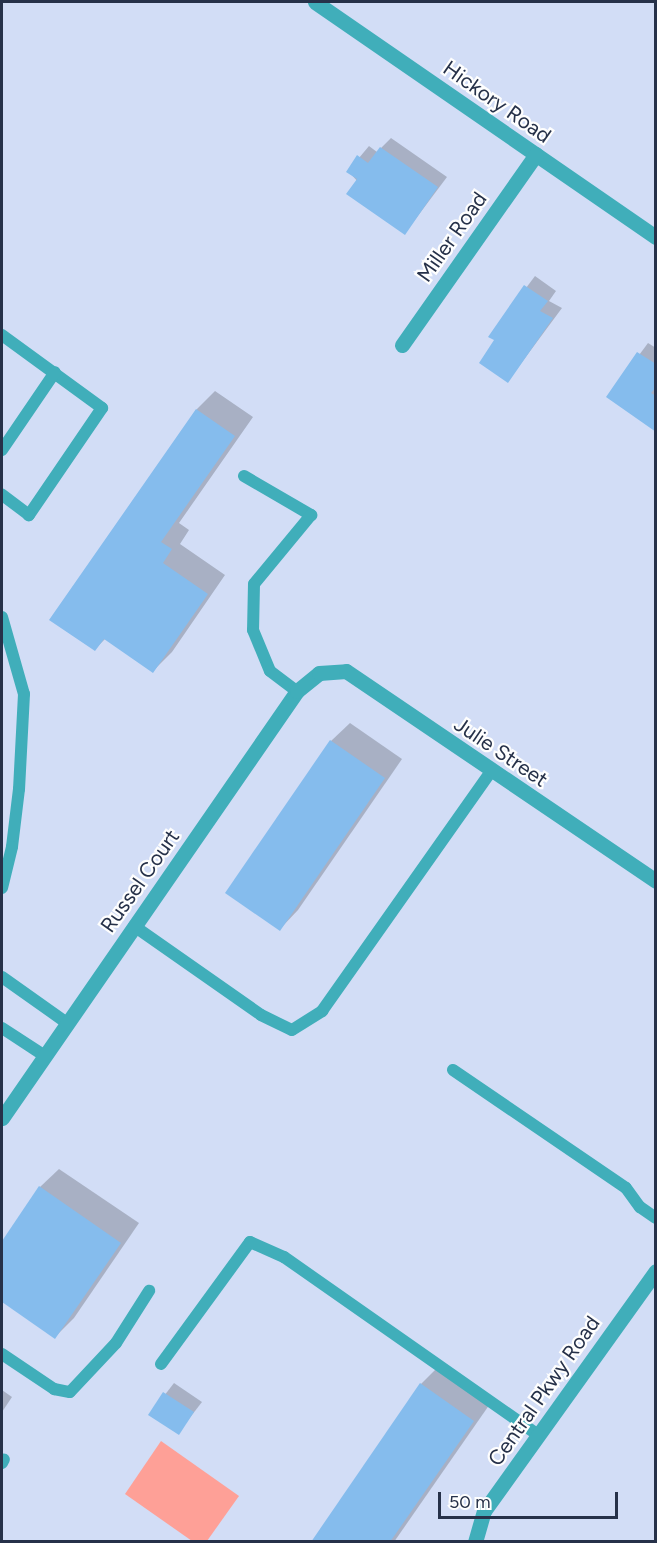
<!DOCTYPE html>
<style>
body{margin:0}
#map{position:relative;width:657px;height:1543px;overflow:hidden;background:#d2ddf6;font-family:Figtree,sans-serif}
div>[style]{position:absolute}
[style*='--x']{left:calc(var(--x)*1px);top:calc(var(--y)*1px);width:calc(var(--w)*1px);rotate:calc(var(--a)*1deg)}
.green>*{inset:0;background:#fea097}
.shadow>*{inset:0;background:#0003}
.building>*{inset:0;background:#85bced}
.service>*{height:12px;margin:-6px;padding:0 6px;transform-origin:6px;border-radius:6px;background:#40aeba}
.minor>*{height:15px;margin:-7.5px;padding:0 7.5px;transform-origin:7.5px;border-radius:7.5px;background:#40aeba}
span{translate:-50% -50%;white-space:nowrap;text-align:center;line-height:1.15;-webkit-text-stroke:4.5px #fefefe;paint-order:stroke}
.street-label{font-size:21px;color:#263149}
.frame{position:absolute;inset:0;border:3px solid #263149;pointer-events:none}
.scale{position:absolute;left:438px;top:1492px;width:180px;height:27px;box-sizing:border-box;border:3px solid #263149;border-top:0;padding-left:8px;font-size:18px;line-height:21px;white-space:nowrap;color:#263149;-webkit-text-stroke:4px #fefefe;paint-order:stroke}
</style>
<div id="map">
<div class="green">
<div style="clip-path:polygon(161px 1441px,239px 1496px,207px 1541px,192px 1541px,125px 1494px)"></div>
</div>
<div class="shadow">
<div style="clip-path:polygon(391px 138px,447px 177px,405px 233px,348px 171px,369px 146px,377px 152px)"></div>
<div style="clip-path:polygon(535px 276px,556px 291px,549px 301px,562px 308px,508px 381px,496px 340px,490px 336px)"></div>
<div style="clip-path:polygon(648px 343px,656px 348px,656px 429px,608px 397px)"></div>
<div style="clip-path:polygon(215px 391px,253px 417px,179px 523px,189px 530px,180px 544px,225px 575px,172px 652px,153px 671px,106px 638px,95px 649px,51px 619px,197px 409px)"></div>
<div style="clip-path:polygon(350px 723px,402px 759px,298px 910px,280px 929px,331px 741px)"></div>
<div style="clip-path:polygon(59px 1169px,139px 1223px,74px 1318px,55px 1337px,2px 1300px,2px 1244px,40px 1187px)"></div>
<div style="clip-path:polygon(440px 1365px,492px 1401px,394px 1542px,312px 1542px,421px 1384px)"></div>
<div style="clip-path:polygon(174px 1383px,202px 1402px,178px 1433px,150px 1414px)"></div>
<div style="clip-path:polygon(2px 1390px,12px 1397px,2px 1412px)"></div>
</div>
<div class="building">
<div style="clip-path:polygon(380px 147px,438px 187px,405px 235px,346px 194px,357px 179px,346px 172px,357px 155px,368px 163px)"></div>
<div style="clip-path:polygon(524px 285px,548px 301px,540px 311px,553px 318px,508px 383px,479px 363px,494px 340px,488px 337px)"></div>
<div style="clip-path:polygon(637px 352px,656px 364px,656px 387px,651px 393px,656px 396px,656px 432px,606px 397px)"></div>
<div style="clip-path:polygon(196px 409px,235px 436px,161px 542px,172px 549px,163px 563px,208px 594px,153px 673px,104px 639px,95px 651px,49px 620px)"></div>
<div style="clip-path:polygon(330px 740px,385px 778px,280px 931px,225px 893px)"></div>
<div style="clip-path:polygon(39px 1186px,121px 1243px,55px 1339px,2px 1302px,2px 1241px)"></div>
<div style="clip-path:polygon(420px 1383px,474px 1421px,390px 1542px,311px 1542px)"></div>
<div style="clip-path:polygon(163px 1392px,194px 1412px,179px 1435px,148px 1415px)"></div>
</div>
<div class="service">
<div style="--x:2;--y:335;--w:124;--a:36.1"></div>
<div style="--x:102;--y:408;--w:130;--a:124.3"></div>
<div style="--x:29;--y:515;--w:34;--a:-143"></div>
<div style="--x:2;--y:450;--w:94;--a:-55.8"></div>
<div style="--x:244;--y:476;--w:78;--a:30.2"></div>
<div style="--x:311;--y:515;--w:89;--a:129.6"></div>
<div style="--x:254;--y:584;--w:46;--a:91.2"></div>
<div style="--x:253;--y:630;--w:44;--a:67.5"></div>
<div style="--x:270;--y:671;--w:34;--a:37"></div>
<div style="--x:2;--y:617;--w:80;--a:74.1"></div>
<div style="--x:24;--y:694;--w:95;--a:93"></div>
<div style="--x:19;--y:789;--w:58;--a:96.9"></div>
<div style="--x:12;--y:847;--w:42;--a:103.7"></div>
<div style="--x:134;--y:926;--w:155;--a:35"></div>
<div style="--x:261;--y:1015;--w:34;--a:26"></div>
<div style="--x:292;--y:1030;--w:36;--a:-32"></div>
<div style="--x:322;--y:1011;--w:294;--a:-54.8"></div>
<div style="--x:2;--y:977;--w:80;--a:35.3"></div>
<div style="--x:2;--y:1028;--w:51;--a:33.1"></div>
<div style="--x:453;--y:1070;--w:209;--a:34.3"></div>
<div style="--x:626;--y:1188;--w:24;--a:54"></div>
<div style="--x:640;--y:1207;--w:19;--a:35"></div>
<div style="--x:2;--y:1354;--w:63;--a:33.9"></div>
<div style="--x:54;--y:1389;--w:16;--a:11"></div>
<div style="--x:70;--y:1392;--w:67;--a:-46.8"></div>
<div style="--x:116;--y:1343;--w:62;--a:-57.6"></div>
<div style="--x:161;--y:1364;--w:151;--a:-53.9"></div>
<div style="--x:250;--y:1242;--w:37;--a:24"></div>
<div style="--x:284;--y:1257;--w:309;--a:35"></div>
<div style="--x:2;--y:1463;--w:4;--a:-63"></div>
</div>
<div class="minor">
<div style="--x:315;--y:2;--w:414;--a:34.6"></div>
<div style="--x:402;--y:345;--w:233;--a:-54.9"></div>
<div style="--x:2;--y:1118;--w:519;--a:-55.36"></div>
<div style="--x:297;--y:691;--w:28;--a:-39"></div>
<div style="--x:319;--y:673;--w:27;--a:-4"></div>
<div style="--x:346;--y:671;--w:374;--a:34.1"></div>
<div style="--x:475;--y:1542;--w:32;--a:-74"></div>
<div style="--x:484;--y:1511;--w:295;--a:-54.4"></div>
</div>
<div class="street-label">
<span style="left:497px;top:102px;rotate:35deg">Hickory Road</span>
<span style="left:452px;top:237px;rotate:-55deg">Miller Road</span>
<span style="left:501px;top:752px;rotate:34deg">Julie Street</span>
<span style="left:140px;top:881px;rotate:-55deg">Russel Court</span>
<span style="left:544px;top:1391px;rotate:-55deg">Central Pkwy Road</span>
</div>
<div class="frame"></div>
<div class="scale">50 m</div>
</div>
